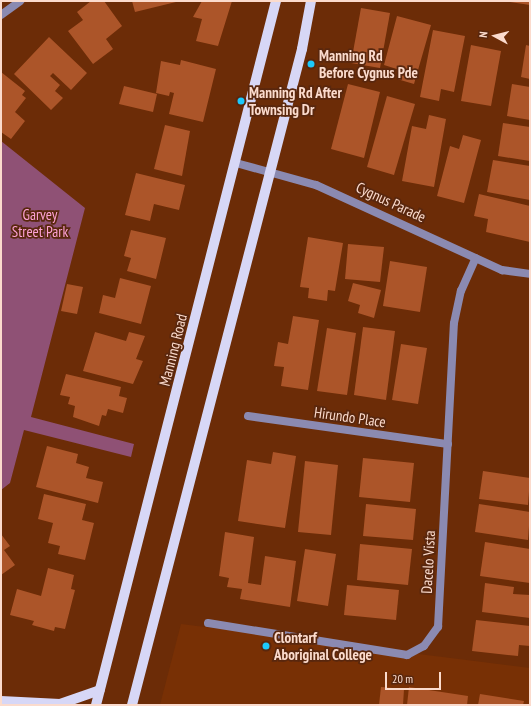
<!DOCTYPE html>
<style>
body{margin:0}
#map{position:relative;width:531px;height:706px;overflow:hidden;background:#6c2c07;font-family:"PT Sans Narrow",sans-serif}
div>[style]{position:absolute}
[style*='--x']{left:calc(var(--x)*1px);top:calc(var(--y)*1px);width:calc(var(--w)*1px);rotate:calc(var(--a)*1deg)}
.built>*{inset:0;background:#783005}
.green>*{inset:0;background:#8f5175}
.building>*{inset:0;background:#ac5529}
.minor>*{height:8px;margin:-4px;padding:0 4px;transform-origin:4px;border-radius:4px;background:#8b8ab1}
.primary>*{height:10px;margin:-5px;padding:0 5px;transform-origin:5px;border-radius:5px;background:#d7d7f6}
.dots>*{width:11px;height:11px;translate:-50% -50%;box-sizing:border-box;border:2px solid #59270e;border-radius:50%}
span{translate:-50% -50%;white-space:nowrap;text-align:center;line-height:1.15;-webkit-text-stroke:3.5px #59270e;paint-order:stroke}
.poi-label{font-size:15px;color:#fbdbcd;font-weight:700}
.left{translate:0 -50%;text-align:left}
.street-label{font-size:15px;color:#fbdbcd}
.park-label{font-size:15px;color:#fda1d5}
.frame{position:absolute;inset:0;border:2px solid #fbdbcd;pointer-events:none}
.north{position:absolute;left:475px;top:16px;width:40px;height:40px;-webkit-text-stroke:3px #59270e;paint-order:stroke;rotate:277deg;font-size:11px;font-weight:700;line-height:16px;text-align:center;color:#fbdbcd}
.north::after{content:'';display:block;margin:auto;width:14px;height:18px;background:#fbdbcd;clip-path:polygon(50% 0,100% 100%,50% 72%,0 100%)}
.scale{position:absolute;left:385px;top:672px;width:56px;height:18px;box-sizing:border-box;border:2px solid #fbdbcd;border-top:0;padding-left:5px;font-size:12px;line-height:14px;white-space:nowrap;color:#fbdbcd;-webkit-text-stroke:3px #59270e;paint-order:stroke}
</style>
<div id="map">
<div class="built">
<div style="clip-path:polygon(181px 624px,530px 668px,530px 705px,160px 705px)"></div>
</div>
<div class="green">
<div style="clip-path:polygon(1px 141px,85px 208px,31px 417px,134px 444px,131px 457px,24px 430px,10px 483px,1px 490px)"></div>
</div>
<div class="building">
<div style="clip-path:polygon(91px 1px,104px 1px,122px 26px,106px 39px,113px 49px,93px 64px,68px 31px,83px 20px,77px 12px)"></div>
<div style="clip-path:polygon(132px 1px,176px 1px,176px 2px,135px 12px)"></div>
<div style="clip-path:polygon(202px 1px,232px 1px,218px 46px,196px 41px,202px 19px,193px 17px)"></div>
<div style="clip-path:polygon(510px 1px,530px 1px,530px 5px,510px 2px)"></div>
<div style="clip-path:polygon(361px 8px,390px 13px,380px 68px,351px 63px)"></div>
<div style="clip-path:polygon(397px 16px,431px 25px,414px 84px,397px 79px,400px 70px,384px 65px)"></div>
<div style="clip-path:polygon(433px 30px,465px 36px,454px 92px,441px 89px,439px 101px,420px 97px)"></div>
<div style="clip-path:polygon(49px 37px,87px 73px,71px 90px,53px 73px,50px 76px,60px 85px,55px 91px,63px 98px,51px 110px,14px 74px)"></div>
<div style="clip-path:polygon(471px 45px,501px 51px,491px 106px,461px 101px)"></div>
<div style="clip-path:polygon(526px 45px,530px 46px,530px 79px,521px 77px)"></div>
<div style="clip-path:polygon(181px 60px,216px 69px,203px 122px,169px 114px,174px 93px,170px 92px,169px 96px,156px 93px,161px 61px,180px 65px)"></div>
<div style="clip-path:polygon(1px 72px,25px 91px,22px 95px,26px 98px,15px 112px,25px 121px,11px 139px,1px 132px)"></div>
<div style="clip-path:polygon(348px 84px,380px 92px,364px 158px,331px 149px)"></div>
<div style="clip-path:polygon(512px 84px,530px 87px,530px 120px,507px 116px)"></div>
<div style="clip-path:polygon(124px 86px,157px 94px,153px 112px,119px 104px)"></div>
<div style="clip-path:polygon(387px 96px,415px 104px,394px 175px,367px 167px)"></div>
<div style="clip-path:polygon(429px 115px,446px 119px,434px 187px,402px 181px,412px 126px,426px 129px)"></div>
<div style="clip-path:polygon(503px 123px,530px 127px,530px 161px,498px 156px)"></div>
<div style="clip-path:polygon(165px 125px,190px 131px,182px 176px,154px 169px)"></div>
<div style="clip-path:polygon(463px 135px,481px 140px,464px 203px,437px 196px,450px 146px,459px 149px)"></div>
<div style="clip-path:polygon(493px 160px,530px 166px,530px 200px,487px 192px)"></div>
<div style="clip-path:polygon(136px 173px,185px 185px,179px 210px,154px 204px,150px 221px,125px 215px)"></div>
<div style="clip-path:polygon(479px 194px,530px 206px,530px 242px,486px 232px,488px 219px,474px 216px)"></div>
<div style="clip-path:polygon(131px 230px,166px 238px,156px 279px,127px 271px,131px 258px,124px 256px)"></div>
<div style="clip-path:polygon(308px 237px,343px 243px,335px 291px,328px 290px,327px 301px,308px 298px,309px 288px,300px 287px)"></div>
<div style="clip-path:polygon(348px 244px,384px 247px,380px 282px,345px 279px)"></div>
<div style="clip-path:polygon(390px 261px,427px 267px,420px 312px,383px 306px)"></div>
<div style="clip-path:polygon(120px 278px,151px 286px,141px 324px,99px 313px,103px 295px,115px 298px)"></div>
<div style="clip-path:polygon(353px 283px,381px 290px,374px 318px,358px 313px,360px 305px,348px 301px)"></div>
<div style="clip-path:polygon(67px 284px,83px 287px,77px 314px,61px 311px)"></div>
<div style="clip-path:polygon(293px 316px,319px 320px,308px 390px,281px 386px,284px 367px,274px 366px,278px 342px,288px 344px)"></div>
<div style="clip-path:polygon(363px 327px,395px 331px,386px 400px,354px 395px)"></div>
<div style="clip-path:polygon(327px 328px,356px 333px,347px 395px,317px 391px)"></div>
<div style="clip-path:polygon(95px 332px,126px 341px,129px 332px,145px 336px,136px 359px,143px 361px,133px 384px,83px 371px)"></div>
<div style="clip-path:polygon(401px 344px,427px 348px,418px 404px,392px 400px)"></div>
<div style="clip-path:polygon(66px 374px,121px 387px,119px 396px,127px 398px,123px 413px,108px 409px,106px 416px,102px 415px,99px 426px,73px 417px,75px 406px,68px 404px,70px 397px,60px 395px)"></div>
<div style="clip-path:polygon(47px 446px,78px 454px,76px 463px,89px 467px,86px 478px,103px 482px,98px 503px,36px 487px)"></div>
<div style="clip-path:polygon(273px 452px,296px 456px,285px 528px,238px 521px,247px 460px,271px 464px)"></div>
<div style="clip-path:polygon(363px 458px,414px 463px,410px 502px,359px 497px)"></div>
<div style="clip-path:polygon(305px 461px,338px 465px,331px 535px,298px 532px)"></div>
<div style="clip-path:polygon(483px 471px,530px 478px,528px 505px,479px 499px)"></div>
<div style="clip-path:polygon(44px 494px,86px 504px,82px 520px,94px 523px,85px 560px,58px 554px,60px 546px,48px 543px,53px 523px,38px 519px)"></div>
<div style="clip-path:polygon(366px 504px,416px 509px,413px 540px,363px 536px)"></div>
<div style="clip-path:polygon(479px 504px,530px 512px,528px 540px,475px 532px)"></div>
<div style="clip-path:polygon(225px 532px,254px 537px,248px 583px,261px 585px,265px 556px,296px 561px,290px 607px,240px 599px,242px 589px,227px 587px,229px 578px,219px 576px)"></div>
<div style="clip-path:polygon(1px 534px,10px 546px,4px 550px,15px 565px,1px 575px)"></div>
<div style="clip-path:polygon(485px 542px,530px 549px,530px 583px,480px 576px)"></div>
<div style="clip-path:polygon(360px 544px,412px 549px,408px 585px,357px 580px)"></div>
<div style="clip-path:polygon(305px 549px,336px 554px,328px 606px,297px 601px)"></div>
<div style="clip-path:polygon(48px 568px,74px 575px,71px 589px,75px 590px,65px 629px,55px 627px,54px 631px,32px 625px,34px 621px,10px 615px,17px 589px,41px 596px)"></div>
<div style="clip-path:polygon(485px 583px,514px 587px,513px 594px,530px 595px,530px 618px,482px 612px)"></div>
<div style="clip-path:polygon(347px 585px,399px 590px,396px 620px,344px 615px)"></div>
<div style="clip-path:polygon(476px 620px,530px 626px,530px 646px,519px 645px,518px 656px,472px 651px)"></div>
<div style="clip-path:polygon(381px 687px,404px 689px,403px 705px,379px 705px)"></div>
<div style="clip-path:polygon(409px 687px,468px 696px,467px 705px,407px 705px)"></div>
<div style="clip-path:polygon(480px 694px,524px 701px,523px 705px,478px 705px)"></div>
</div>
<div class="minor">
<div style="--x:1;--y:15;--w:24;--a:-36"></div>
<div style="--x:236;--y:163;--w:83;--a:15.4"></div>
<div style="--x:316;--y:185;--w:205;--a:24.6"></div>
<div style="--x:502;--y:270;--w:28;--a:8"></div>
<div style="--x:248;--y:416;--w:202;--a:8"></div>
<div style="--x:208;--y:623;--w:202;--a:9.1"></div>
<div style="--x:407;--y:655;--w:19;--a:-28"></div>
<div style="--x:424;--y:646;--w:24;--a:-54"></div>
<div style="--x:438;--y:627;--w:304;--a:-87"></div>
<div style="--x:454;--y:323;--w:33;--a:-78"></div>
<div style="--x:461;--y:291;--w:36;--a:-66"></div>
</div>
<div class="primary">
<div style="--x:1;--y:701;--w:59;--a:2.9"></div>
<div style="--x:60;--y:704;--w:42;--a:-19.3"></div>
<div style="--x:96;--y:705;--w:727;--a:-75.66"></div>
<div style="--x:132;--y:705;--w:678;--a:-75.47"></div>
<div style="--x:302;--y:49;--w:49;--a:-79.4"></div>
</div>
<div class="dots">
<div style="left:311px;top:64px;background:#1cc9fc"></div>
<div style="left:241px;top:101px;background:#1cc9fc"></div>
<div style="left:266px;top:646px;background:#1cc9fc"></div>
</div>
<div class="poi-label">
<span class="left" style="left:319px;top:64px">Manning Rd<br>Before Cygnus Pde</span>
<span class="left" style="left:249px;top:101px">Manning Rd After<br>Townsing Dr</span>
<span class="left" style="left:274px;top:646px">Clontarf<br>Aboriginal College</span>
</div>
<div class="street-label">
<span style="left:391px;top:202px;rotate:25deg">Cygnus Parade</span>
<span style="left:173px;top:350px;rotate:-76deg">Manning Road</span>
<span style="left:350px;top:417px;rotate:8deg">Hirundo Place</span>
<span style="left:428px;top:562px;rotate:-87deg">Dacelo Vista</span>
</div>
<div class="park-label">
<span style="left:40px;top:223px">Garvey<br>Street Park</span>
</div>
<div class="frame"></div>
<div class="north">N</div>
<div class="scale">20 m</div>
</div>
